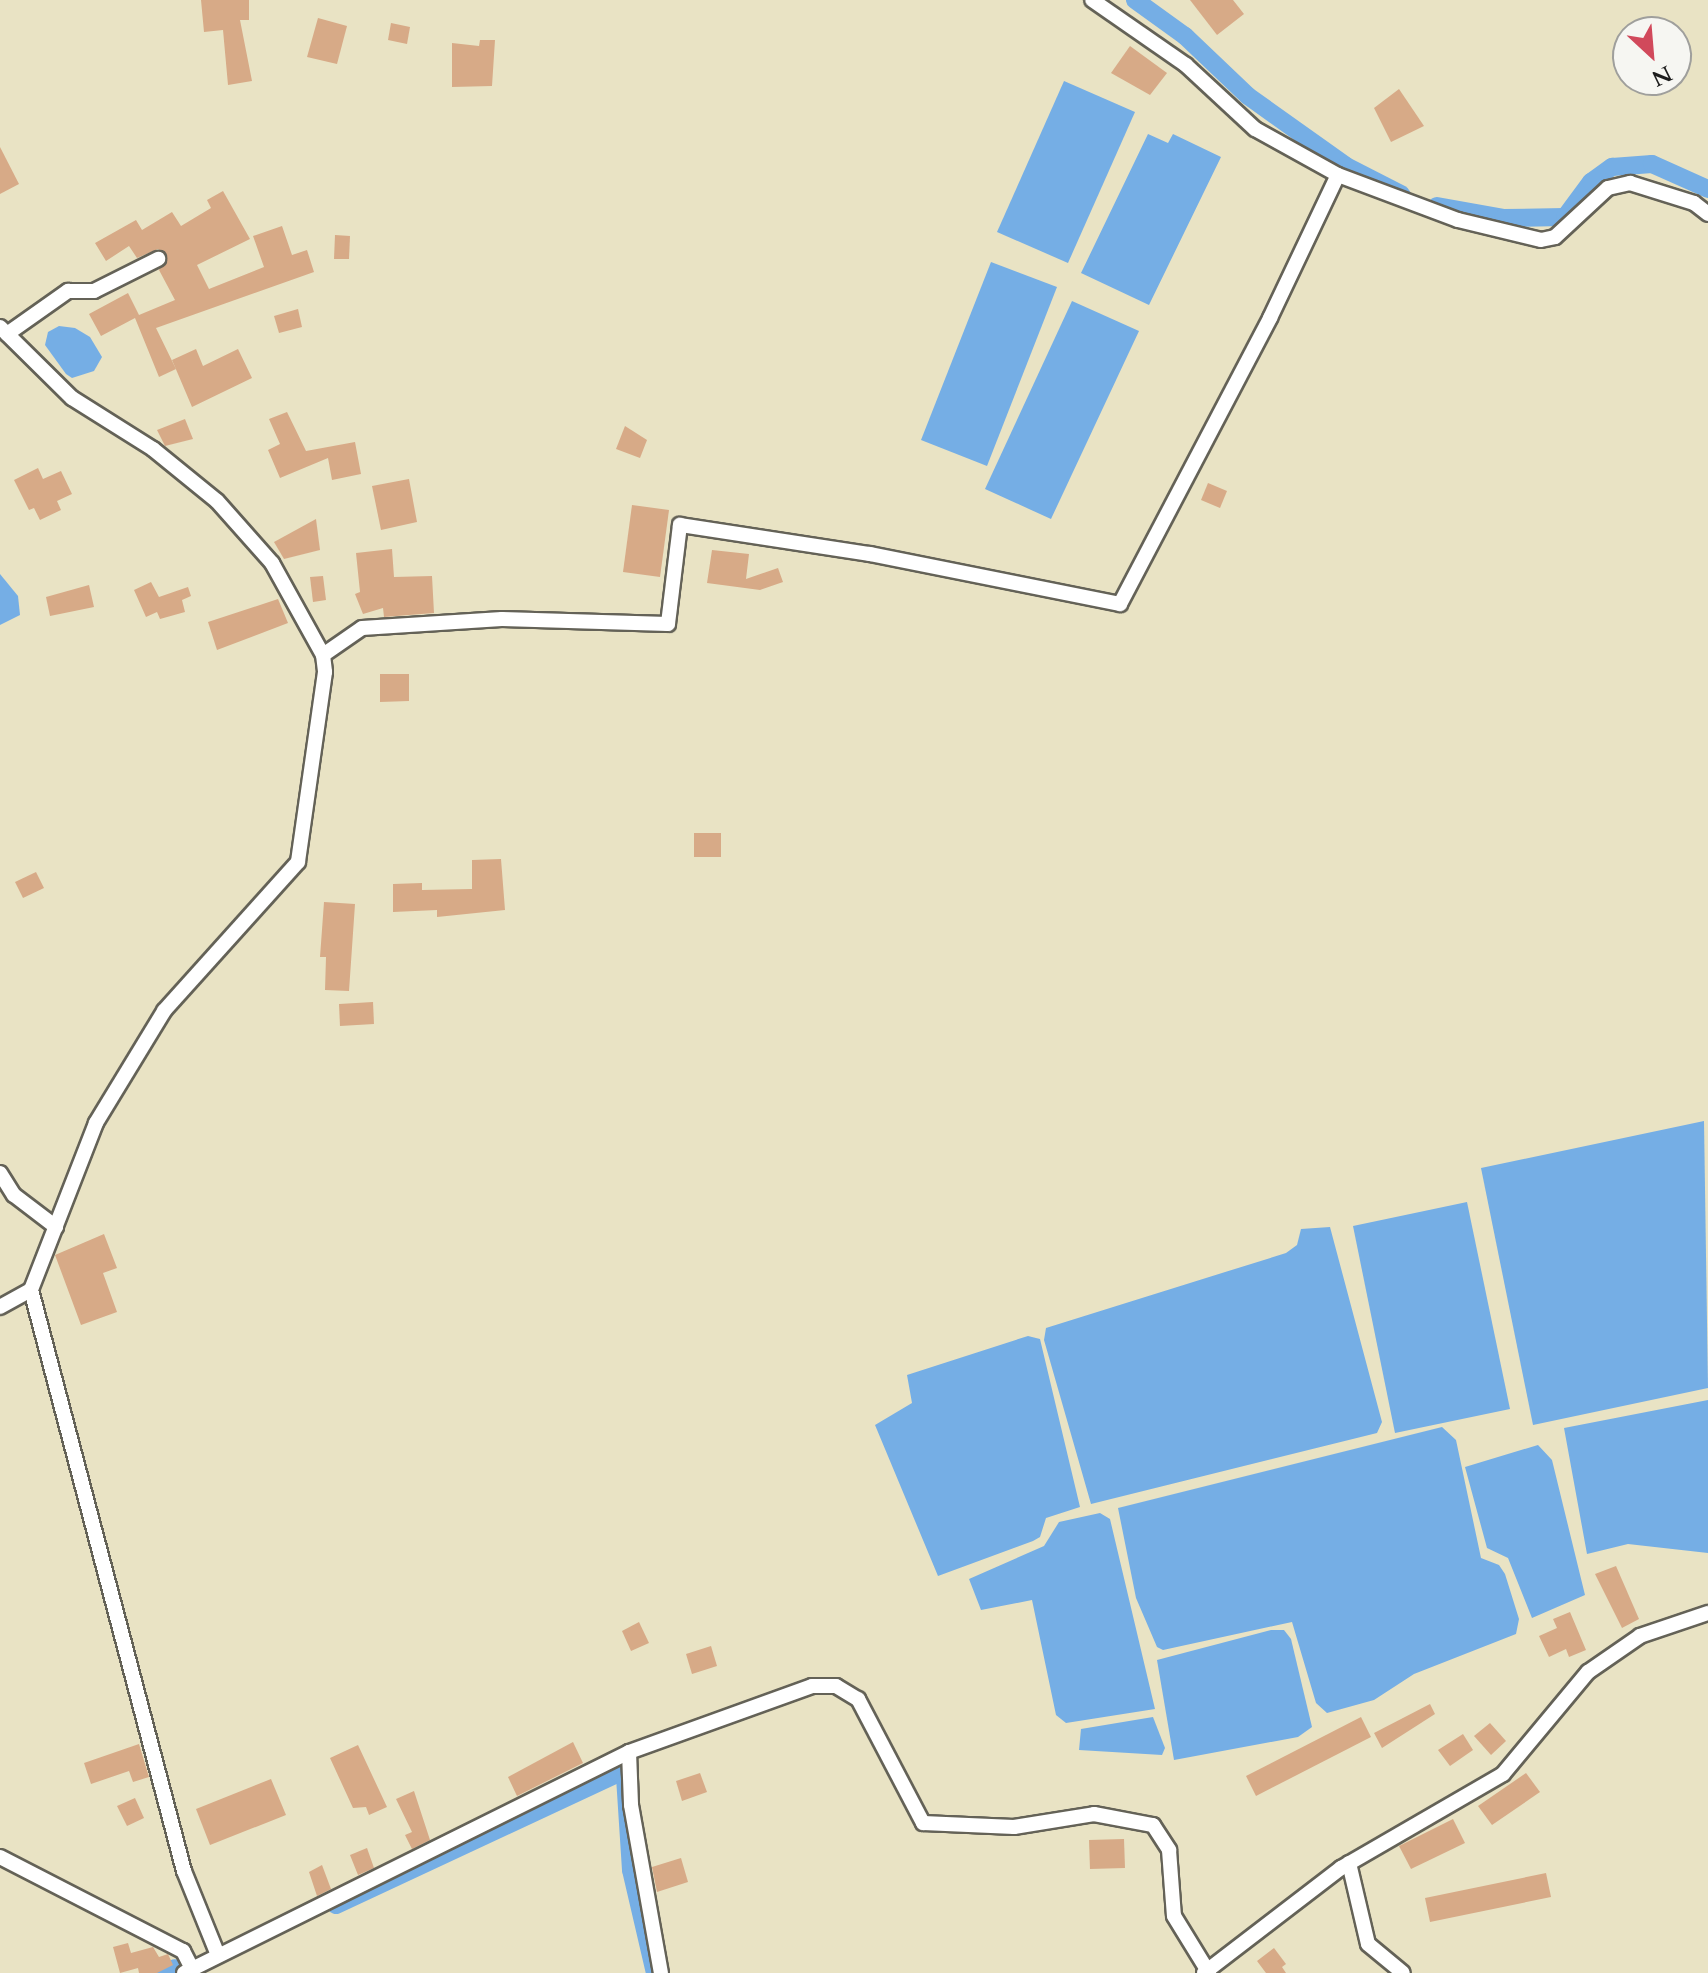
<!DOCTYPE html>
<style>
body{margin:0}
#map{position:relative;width:1708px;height:1973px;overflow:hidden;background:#e9e3c4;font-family:Cardo,serif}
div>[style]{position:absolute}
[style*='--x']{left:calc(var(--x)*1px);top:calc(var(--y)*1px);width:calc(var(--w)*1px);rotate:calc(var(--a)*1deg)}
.water>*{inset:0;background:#75aee5}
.canal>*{height:18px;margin:-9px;padding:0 9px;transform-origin:9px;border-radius:9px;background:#75aee5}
.building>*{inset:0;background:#d7aa87}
.roads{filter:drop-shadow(2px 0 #646257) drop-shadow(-2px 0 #646257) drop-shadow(0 2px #646257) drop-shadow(0 -2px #646257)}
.street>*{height:14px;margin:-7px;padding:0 7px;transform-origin:7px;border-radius:7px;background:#fff}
span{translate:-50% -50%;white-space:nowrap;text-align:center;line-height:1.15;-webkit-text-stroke:7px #f6f6f2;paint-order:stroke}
.north{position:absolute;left:1612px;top:16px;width:80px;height:80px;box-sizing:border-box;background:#f6f6f2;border:2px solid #9f9f9c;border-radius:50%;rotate:154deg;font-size:22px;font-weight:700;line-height:32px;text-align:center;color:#1c1c1c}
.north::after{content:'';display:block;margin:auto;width:28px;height:36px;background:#d1495b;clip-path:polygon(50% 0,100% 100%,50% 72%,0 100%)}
</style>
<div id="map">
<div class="water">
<div style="clip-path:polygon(1064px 81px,1135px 112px,1068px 263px,997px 232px)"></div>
<div style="clip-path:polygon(1148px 134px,1168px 143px,1173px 134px,1221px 157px,1149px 305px,1081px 273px)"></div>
<div style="clip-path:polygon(991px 262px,1057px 287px,987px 466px,921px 440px)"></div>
<div style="clip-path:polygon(1072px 301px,1139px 331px,1051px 519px,985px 489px)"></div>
<div style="clip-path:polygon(59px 326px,75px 328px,90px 337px,102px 357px,94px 371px,72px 378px,66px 374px,45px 345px,48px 332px)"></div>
<div style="clip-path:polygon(0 574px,18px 596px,20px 615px,0 625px)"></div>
<div style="clip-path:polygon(1704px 1121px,1708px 1388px,1533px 1425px,1481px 1168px)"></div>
<div style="clip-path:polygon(1467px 1202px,1510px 1409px,1395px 1433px,1353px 1226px)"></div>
<div style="clip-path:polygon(1330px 1227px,1382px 1422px,1377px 1433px,1091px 1504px,1044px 1340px,1046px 1328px,1286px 1253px,1297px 1245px,1301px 1229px)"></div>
<div style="clip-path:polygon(1028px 1336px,1040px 1339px,1080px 1507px,1046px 1518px,1040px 1537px,1033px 1541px,938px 1576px,875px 1425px,912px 1403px,907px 1375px)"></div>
<div style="clip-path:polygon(1708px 1400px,1708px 1553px,1628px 1544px,1587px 1554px,1564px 1428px)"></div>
<div style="clip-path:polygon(1442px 1427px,1456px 1440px,1481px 1558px,1499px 1565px,1505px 1574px,1519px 1619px,1516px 1634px,1414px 1674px,1374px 1700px,1327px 1713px,1316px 1703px,1292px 1622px,1163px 1650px,1157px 1647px,1136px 1598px,1118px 1508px)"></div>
<div style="clip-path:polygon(1538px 1445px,1552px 1460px,1585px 1595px,1532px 1618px,1508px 1558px,1487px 1548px,1465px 1467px)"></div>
<div style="clip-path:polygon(1100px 1513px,1110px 1519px,1155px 1709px,1066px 1723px,1056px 1715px,1032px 1600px,981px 1610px,969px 1579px,1044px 1546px,1059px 1522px)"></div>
<div style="clip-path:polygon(1271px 1630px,1284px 1630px,1291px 1639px,1312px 1727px,1298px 1737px,1174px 1760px,1157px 1660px)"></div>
<div style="clip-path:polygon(1153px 1717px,1165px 1748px,1162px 1755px,1079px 1750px,1081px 1729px)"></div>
</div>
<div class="canal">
<div style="--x:1135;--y:0;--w:62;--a:35.8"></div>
<div style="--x:1185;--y:36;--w:87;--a:43.6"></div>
<div style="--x:1248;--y:96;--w:120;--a:35.5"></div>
<div style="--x:1346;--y:166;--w:62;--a:27"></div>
<div style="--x:1437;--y:206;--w:67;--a:10.3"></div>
<div style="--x:1503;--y:218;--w:62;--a:-0.9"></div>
<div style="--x:1565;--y:217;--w:44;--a:-53.4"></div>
<div style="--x:1591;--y:182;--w:26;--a:-36"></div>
<div style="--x:1612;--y:167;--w:40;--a:-4.3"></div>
<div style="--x:1652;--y:164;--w:61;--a:24.1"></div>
<div style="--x:336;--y:1905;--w:312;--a:-25"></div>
<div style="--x:619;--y:1773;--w:7;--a:34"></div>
<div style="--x:625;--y:1777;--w:93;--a:86.3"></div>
<div style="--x:631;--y:1870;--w:106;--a:76.9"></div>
<div style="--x:166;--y:1973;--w:10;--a:-29"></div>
</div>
<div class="building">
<div style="clip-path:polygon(201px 0,249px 0,249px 20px,240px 20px,252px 81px,228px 85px,223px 30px,204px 32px)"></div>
<div style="clip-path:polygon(1190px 0,1233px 0,1244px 14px,1217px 35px)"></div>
<div style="clip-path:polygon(318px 18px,347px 26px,337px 64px,307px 57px)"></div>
<div style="clip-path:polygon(391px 23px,410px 27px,407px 44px,388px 40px)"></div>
<div style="clip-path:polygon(480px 40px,495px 40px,492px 86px,452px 87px,452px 43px,479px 46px)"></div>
<div style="clip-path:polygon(1130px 46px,1167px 73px,1150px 95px,1111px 73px)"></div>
<div style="clip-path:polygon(1399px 89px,1424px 126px,1391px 142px,1374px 108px)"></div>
<div style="clip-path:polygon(0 147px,19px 184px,0 194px)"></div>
<div style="clip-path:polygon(223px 191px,250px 239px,197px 265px,209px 289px,264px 267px,253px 236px,282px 226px,292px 255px,307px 250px,314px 272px,156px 328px,176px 369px,159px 377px,135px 318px,101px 336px,89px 314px,128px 293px,139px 315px,175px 300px,159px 270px,167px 255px,158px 249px,137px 258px,129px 246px,106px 261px,95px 243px,136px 220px,142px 230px,172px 212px,181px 226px,211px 208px,207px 200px)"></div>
<div style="clip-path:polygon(335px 235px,350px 236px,349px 259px,334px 259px)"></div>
<div style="clip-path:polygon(298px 309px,302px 327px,279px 333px,274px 316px)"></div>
<div style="clip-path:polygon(196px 349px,203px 366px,238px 349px,252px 378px,192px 407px,172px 360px)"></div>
<div style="clip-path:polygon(287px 412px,306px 451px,355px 442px,361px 474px,332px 480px,328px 458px,280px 478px,268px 450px,280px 444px,269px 419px)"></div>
<div style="clip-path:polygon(185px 419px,193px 439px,165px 446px,157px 430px)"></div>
<div style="clip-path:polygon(625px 426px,647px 440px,640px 458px,616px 449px)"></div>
<div style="clip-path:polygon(38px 468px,43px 479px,61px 471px,72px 494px,57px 501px,61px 510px,40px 520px,34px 508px,29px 510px,14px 480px)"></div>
<div style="clip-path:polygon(409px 479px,417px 522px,381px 530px,372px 486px)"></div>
<div style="clip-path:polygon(1208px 483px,1227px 491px,1220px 508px,1201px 500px)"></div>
<div style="clip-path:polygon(632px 505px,669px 510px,660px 577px,623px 572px)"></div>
<div style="clip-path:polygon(316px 519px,320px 550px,284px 559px,274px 542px)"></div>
<div style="clip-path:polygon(392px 549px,394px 577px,432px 576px,434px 613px,384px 617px,383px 608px,363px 614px,355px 594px,360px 592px,356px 553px)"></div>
<div style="clip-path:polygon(712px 550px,749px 554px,746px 579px,778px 568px,783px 582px,760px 590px,707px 583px)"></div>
<div style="clip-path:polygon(323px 576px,326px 600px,313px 602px,310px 577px)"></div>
<div style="clip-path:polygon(151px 582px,159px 597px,188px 587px,191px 596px,182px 600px,185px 612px,160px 619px,157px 612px,146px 617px,134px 590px)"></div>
<div style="clip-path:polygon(89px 585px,94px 607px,50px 616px,46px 597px)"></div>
<div style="clip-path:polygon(278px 599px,288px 623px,217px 650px,208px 622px)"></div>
<div style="clip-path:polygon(380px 674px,409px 674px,409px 701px,380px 702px)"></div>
<div style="clip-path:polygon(694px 833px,721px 833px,721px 857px,694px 857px)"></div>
<div style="clip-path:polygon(501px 859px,505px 910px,437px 917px,437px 910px,393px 912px,393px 884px,422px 883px,422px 890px,472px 889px,472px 860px)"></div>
<div style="clip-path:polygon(36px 872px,44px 888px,23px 898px,15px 882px)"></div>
<div style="clip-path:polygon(324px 902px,355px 904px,349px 991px,325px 990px,326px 957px,320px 957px)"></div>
<div style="clip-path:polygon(373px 1002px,374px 1024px,340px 1026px,339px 1004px)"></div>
<div style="clip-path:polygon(104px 1234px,117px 1268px,103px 1273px,117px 1312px,81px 1325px,55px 1255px)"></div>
<div style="clip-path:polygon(1616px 1566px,1639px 1619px,1622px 1628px,1595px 1574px)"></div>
<div style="clip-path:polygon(1570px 1612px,1586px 1650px,1569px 1657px,1566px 1649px,1549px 1657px,1539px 1636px,1557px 1628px,1553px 1619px)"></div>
<div style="clip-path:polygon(639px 1622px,649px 1643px,631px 1651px,622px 1631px)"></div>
<div style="clip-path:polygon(711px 1646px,717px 1666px,692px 1674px,686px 1654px)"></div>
<div style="clip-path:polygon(1430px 1704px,1435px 1714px,1382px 1748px,1374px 1733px)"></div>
<div style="clip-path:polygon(1361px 1717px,1371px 1737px,1256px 1796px,1246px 1776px)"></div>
<div style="clip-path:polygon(1490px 1723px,1506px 1741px,1491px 1755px,1474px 1736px)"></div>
<div style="clip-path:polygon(1463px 1734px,1473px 1750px,1450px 1766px,1438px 1750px)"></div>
<div style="clip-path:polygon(573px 1742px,583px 1763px,517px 1796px,508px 1777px)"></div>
<div style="clip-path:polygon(139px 1744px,149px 1777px,133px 1782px,129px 1771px,91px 1784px,84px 1763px)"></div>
<div style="clip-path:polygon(358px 1745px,387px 1807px,369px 1815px,366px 1807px,353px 1808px,330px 1758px)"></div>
<div style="clip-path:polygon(700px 1773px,707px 1792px,682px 1801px,676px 1781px)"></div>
<div style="clip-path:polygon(1526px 1773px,1540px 1792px,1492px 1825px,1478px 1806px)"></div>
<div style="clip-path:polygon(271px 1779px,286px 1815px,210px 1845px,196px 1809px)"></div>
<div style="clip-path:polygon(414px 1791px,430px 1840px,412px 1849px,405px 1835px,412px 1832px,396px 1799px)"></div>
<div style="clip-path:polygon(135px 1798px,144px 1818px,127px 1826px,117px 1806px)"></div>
<div style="clip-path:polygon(1453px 1819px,1465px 1843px,1411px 1869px,1399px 1846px)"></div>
<div style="clip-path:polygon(1124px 1839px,1125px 1868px,1090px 1869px,1089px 1840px)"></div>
<div style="clip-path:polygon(367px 1848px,374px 1868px,358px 1875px,350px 1855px)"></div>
<div style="clip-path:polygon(681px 1858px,688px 1882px,657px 1892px,652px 1867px)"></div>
<div style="clip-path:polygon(322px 1865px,331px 1889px,317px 1896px,309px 1872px)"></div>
<div style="clip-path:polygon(1546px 1873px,1551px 1897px,1430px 1922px,1425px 1898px)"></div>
<div style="clip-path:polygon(128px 1943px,131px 1953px,153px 1947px,159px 1957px,168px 1954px,173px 1965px,157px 1973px,139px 1973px,138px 1968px,120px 1973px,113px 1947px)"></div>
<div style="clip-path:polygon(1274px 1948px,1286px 1964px,1282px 1967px,1286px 1973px,1266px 1973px,1257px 1961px)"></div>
</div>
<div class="roads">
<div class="street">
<div style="--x:1338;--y:175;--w:128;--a:20.6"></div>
<div style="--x:1458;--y:220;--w:85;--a:13.5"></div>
<div style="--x:1541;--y:240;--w:14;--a:-12"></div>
<div style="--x:1555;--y:237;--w:72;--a:-42.8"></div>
<div style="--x:1608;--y:188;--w:23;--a:-13"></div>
<div style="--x:1630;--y:183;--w:67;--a:17.4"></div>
<div style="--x:1694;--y:203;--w:18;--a:38"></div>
<div style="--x:0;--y:327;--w:101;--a:44.6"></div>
<div style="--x:72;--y:398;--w:96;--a:32.2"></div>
<div style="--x:153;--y:449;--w:82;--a:39.1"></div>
<div style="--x:217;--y:501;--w:83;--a:48.4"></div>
<div style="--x:272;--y:563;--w:105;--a:61"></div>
<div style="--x:323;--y:655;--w:17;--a:83"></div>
<div style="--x:325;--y:672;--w:192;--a:98.1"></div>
<div style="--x:298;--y:862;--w:200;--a:132"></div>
<div style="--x:164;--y:1011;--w:131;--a:121.3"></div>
<div style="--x:96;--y:1123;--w:179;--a:111.3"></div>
<div style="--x:31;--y:1290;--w:601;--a:75.25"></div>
<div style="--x:184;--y:1871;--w:91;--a:68"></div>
<div style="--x:7;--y:334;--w:75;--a:-35.2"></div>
<div style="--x:68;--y:291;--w:26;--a:0"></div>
<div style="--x:94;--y:291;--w:72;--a:-26.6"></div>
<div style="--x:323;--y:655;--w:47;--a:-34.7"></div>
<div style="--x:362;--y:628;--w:140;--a:-3.7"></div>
<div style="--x:502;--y:619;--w:166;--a:1.7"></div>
<div style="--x:668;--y:624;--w:100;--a:-83.1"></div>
<div style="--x:680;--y:525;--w:192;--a:8.7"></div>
<div style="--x:870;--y:554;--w:255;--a:11.3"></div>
<div style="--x:1120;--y:604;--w:323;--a:-62.3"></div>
<div style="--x:1270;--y:318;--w:158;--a:-64.6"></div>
<div style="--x:1338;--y:175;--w:95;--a:-151"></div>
<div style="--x:1255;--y:129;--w:94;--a:-137.2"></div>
<div style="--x:1186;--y:65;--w:114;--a:-145.3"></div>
<div style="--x:0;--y:1173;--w:26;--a:58"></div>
<div style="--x:14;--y:1195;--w:53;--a:37.3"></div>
<div style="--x:0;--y:1307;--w:35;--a:-29"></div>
<div style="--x:629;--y:1752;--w:53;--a:87.8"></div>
<div style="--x:631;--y:1805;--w:171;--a:79.9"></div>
<div style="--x:0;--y:1857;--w:206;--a:27.2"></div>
<div style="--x:183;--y:1951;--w:18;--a:63"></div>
<div style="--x:1349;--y:1863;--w:83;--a:76.8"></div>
<div style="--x:1368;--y:1944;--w:45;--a:39.6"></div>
<div style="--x:184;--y:1973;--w:497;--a:-26.4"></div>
<div style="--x:629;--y:1752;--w:195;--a:-19.8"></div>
<div style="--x:812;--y:1686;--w:24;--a:0"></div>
<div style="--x:836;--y:1686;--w:26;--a:31"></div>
<div style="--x:858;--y:1699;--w:140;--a:62.3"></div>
<div style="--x:923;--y:1823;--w:91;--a:2.5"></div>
<div style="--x:1014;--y:1827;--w:81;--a:-9.2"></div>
<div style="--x:1094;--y:1814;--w:60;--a:10.6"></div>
<div style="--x:1153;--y:1825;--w:30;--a:57"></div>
<div style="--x:1169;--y:1850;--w:66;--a:85.7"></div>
<div style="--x:1174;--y:1916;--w:67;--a:58.4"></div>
<div style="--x:1204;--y:1973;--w:173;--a:-37.5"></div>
<div style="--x:1341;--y:1868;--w:187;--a:-30.1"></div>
<div style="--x:1503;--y:1774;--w:133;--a:-50.2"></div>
<div style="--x:1588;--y:1672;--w:63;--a:-34.7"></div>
<div style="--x:1640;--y:1636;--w:72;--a:-18.7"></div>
</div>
</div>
<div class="north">N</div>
</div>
